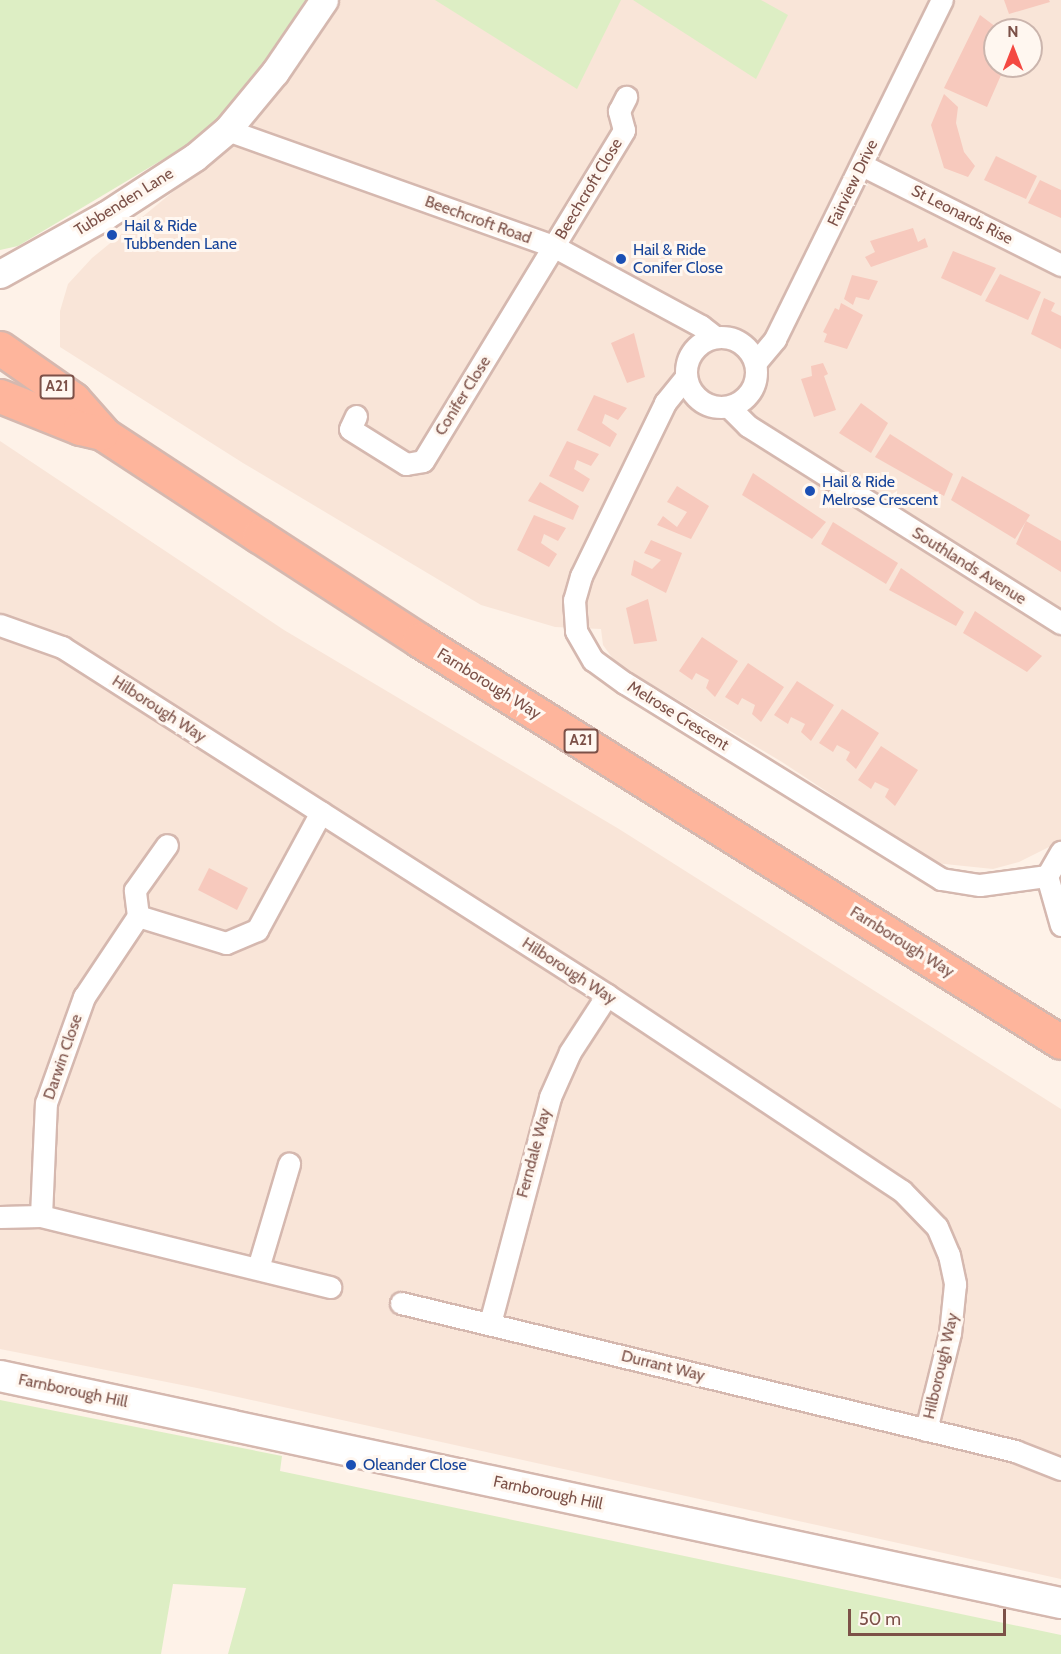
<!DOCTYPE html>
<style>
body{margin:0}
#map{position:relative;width:1061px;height:1654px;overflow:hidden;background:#fef2e8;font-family:Cabin,sans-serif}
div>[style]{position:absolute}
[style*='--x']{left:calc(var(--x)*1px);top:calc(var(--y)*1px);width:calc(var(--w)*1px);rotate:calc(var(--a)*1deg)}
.residential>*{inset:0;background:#f9e5d8}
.green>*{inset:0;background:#ddeec4}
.building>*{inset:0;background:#f7c9bd}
.roads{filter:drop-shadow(2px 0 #d5b8af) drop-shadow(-2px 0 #d5b8af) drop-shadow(0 2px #d5b8af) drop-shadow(0 -2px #d5b8af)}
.minor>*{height:21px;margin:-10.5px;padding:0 10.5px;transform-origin:10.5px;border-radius:10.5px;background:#fff}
.minor>.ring{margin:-10.5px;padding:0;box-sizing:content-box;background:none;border:21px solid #fff;border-radius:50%}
.tertiary>*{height:27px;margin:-13.5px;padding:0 13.5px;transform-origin:13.5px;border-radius:13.5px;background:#fff}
.secondary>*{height:30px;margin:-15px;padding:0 15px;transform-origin:15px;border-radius:15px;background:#fff}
.trunk>*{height:33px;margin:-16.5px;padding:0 16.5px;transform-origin:16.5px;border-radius:16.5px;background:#feb59c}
.dots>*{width:16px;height:16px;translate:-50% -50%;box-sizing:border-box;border:3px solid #fff7f0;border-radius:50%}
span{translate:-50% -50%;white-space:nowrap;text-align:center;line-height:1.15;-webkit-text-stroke:6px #fff7f0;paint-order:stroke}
.shield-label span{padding:2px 4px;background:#fff7f0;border:2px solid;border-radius:4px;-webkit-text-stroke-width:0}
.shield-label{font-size:15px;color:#7c5148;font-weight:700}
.street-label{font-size:16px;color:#7c5148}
.transit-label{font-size:16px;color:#164399}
.left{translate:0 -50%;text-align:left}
.north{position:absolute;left:983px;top:18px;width:60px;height:60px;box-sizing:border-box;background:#fff7f0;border:2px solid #cbb5ad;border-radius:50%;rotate:0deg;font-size:16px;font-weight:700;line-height:24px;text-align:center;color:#7c5148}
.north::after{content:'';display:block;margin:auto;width:21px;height:27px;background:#f44942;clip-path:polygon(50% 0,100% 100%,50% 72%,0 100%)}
.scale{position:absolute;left:848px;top:1609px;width:158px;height:27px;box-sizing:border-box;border:3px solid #7c5148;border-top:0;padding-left:8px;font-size:18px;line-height:21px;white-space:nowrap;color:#7c5148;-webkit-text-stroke:4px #fff7f0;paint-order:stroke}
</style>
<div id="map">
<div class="residential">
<div style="clip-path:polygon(evenodd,331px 0,1061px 0,1061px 857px,1049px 847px,1019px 862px,993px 869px,935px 863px,782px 762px,616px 663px,603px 645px,601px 629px,555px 627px,481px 605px,243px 463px,60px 347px,60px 311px,68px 284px,92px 258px,218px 155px,331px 0,995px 30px,1031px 30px,1031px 66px,995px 66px,995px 30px)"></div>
<div style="clip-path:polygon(0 441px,284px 630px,619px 829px,1061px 1109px,1061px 1579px,197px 1388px,0 1349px)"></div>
</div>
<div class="green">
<div style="clip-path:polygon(0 0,307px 0,272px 68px,197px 139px,18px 246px,0 250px)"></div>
<div style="clip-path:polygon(435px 0,621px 0,577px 89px)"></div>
<div style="clip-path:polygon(633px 0,761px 0,788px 15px,756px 79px)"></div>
<div style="clip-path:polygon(0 1400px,282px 1456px,280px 1471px,1061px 1635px,1061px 1654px,228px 1654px,246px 1588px,173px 1584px,161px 1654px,0 1654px)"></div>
</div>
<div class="building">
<div style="clip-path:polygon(1004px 0,1049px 0,1050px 2px,1009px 14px)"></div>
<div style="clip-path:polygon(980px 15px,1000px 30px,995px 30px,995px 66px,1005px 66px,987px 107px,944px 88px)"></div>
<div style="clip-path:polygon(944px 94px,958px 107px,956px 123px,964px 152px,975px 166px,968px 177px,944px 168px,931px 125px)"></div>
<div style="clip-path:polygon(996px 156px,1037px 176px,1026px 199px,984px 180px)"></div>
<div style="clip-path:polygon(1040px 180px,1061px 190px,1061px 218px,1028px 203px)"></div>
<div style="clip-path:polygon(913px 228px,918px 242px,925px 238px,928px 247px,871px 267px,865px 257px,875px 252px,870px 241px)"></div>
<div style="clip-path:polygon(953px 251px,996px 268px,981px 296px,941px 278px)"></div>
<div style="clip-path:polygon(1000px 274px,1041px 292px,1028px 320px,985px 301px)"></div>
<div style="clip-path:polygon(852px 275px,878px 281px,869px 300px,856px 297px,853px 305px,844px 299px)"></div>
<div style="clip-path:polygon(1044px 298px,1055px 303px,1051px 311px,1061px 316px,1061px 349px,1031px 334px)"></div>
<div style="clip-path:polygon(841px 303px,863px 315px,847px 349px,824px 342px,827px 334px,823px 332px,835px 308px,839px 310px)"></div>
<div style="clip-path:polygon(634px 333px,645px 377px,627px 383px,611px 343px)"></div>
<div style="clip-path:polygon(823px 363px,828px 374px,824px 376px,836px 410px,814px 417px,801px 379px,812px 376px,811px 366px)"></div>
<div style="clip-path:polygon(594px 395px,627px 408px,618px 420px,605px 414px,602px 423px,617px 434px,610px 447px,577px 430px)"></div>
<div style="clip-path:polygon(861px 403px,888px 423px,871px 453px,839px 433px)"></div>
<div style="clip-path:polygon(890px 434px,953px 474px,944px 496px,875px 457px)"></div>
<div style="clip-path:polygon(567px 441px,599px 454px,591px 466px,577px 460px,574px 469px,590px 479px,583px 492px,549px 476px)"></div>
<div style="clip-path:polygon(753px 473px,826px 522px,812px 539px,742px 495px)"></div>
<div style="clip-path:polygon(962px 476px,1030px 515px,1015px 539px,951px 500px)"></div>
<div style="clip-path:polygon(540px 482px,579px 506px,573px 520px,528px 501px)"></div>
<div style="clip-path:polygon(677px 486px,709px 506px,691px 539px,657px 525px,663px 516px,677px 527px,687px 512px,667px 502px)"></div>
<div style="clip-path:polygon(534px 515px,566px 528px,558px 541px,544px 534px,541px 543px,557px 554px,549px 567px,517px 550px)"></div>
<div style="clip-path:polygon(1026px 521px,1061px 541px,1061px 572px,1016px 544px)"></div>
<div style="clip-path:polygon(833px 522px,898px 563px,886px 584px,821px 544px)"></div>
<div style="clip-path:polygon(651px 540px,682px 553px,666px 593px,631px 575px,634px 560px,652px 569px,661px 560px,644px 553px)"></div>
<div style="clip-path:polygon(901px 568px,964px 612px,956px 626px,889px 590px)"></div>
<div style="clip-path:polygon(648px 599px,657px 641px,634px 644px,626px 608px)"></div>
<div style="clip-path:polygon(975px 611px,1042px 656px,1027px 672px,963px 633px)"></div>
<div style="clip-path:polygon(702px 637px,738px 661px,715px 697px,706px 688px,709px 680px,696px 673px,692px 680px,679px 671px)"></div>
<div style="clip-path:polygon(748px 663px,784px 687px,761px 722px,752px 714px,755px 705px,742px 698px,738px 705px,725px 697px)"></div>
<div style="clip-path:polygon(797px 681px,834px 705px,811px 741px,801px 732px,805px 724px,791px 717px,788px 724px,774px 715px)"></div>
<div style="clip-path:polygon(842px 709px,879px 733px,856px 769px,846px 760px,850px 752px,837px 745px,833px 752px,819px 743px)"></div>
<div style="clip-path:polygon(881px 746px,918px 770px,895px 806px,885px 797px,889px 789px,875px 782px,871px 789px,858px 780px)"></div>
<div style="clip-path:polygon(209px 868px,248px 888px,237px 910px,198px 890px)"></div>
</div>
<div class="roads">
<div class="minor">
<div style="--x:227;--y:130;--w:348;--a:19.6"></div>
<div style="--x:555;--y:247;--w:166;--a:28.4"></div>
<div style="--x:701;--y:326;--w:18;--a:38"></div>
<div style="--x:862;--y:165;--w:223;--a:26.7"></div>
<div class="ring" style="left:686px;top:337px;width:49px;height:49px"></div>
<div style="--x:756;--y:362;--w:30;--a:-50"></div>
<div style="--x:775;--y:339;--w:378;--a:-63.8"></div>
<div style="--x:685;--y:378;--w:32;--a:129"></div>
<div style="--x:665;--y:403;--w:192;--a:115.9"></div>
<div style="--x:581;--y:576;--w:25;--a:106"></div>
<div style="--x:574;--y:600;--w:31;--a:86"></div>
<div style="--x:576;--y:631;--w:34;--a:60"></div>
<div style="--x:593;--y:660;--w:39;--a:36"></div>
<div style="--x:625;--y:683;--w:372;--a:31.8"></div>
<div style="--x:941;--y:879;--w:39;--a:9"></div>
<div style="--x:980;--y:885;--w:68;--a:-7.7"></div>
<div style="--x:729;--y:407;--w:27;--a:45"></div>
<div style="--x:748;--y:426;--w:370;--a:32.2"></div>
<div style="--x:356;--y:416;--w:14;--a:115"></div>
<div style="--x:350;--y:429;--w:66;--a:32"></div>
<div style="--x:406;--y:464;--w:17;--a:-10"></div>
<div style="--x:423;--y:461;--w:387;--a:-58.7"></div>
<div style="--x:624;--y:130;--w:20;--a:-105"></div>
<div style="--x:619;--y:111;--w:16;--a:-63"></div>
<div style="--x:0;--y:625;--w:66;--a:19.5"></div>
<div style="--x:62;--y:647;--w:647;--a:32.56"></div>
<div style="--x:607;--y:995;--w:354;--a:33.6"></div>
<div style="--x:902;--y:1191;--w:50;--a:45.8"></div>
<div style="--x:937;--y:1227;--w:30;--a:67"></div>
<div style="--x:949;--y:1255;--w:30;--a:78"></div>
<div style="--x:955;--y:1284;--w:49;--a:95.8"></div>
<div style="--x:950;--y:1333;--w:100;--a:103.9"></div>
<div style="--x:1047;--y:876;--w:51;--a:74.1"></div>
<div style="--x:1047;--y:876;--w:28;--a:-60"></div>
<div style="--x:138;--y:916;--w:26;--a:-97"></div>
<div style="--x:135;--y:890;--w:55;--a:-54.6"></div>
<div style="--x:41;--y:1216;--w:113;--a:-87.5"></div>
<div style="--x:46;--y:1103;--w:113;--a:-70.3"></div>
<div style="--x:84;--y:997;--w:97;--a:-56.3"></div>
<div style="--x:138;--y:916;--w:92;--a:17.1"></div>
<div style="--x:226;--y:943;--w:34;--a:-23"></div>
<div style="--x:257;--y:930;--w:134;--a:-61.5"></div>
<div style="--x:0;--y:1217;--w:41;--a:-1.4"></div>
<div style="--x:41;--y:1216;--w:298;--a:13.8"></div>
<div style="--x:258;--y:1268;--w:109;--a:-73.4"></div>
<div style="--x:401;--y:1303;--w:632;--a:13.55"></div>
<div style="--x:1015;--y:1451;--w:49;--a:21.4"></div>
<div style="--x:490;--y:1323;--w:234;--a:-75.1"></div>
<div style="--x:550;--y:1097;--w:49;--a:-66"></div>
<div style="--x:570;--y:1052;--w:68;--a:-57"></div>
</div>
<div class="tertiary">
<div style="--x:0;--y:274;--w:121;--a:-29.1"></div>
<div style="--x:106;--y:215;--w:106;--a:-33.1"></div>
<div style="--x:195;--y:157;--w:42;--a:-40.2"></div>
<div style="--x:227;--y:130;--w:75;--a:-50.4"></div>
<div style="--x:275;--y:72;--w:87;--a:-55.8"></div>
</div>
<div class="secondary">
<div style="--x:0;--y:1376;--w:1085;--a:12.08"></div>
</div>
<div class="trunk">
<div style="--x:0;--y:348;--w:89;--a:34.9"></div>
<div style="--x:73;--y:399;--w:48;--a:48.4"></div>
<div style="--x:105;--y:435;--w:184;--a:33.3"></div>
<div style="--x:259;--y:536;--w:191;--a:33"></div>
<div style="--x:419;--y:640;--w:757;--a:32.05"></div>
<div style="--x:0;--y:396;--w:86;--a:21.8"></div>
<div style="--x:80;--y:428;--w:22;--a:13"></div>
</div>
</div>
<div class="dots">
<div style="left:112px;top:235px;background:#1a4fb4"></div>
<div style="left:621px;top:259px;background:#1a4fb4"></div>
<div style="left:810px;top:491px;background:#1a4fb4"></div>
<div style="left:351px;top:1465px;background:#1a4fb4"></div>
</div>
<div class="shield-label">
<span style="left:57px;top:387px">A21</span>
<span style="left:581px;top:741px">A21</span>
</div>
<div class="street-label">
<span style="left:853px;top:183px;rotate:-64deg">Fairview Drive</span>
<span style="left:589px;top:189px;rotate:-59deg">Beechcroft Close</span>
<span style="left:124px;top:202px;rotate:-32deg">Tubbenden Lane</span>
<span style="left:962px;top:215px;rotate:27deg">St Leonards Rise</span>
<span style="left:478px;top:220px;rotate:20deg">Beechcroft Road</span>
<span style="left:463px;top:396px;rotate:-58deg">Conifer Close</span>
<span style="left:969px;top:566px;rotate:32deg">Southlands Avenue</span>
<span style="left:489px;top:684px;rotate:32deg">Farnborough Way</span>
<span style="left:159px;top:709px;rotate:33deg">Hilborough Way</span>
<span style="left:678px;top:716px;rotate:32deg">Melrose Crescent</span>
<span style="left:902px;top:942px;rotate:32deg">Farnborough Way</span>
<span style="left:569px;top:971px;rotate:33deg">Hilborough Way</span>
<span style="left:63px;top:1057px;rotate:-71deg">Darwin Close</span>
<span style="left:534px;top:1153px;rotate:-75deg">Ferndale Way</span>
<span style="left:663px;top:1366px;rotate:14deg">Durrant Way</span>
<span style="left:941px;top:1366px;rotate:-77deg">Hilborough Way</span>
<span style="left:73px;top:1391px;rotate:12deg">Farnborough Hill</span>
<span style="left:548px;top:1493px;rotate:12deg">Farnborough Hill</span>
</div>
<div class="transit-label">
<span class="left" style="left:124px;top:235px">Hail &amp; Ride<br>Tubbenden Lane</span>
<span class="left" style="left:633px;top:259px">Hail &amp; Ride<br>Conifer Close</span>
<span class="left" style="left:822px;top:491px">Hail &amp; Ride<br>Melrose Crescent</span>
<span class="left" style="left:363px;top:1465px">Oleander Close</span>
</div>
<div class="north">N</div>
<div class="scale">50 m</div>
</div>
